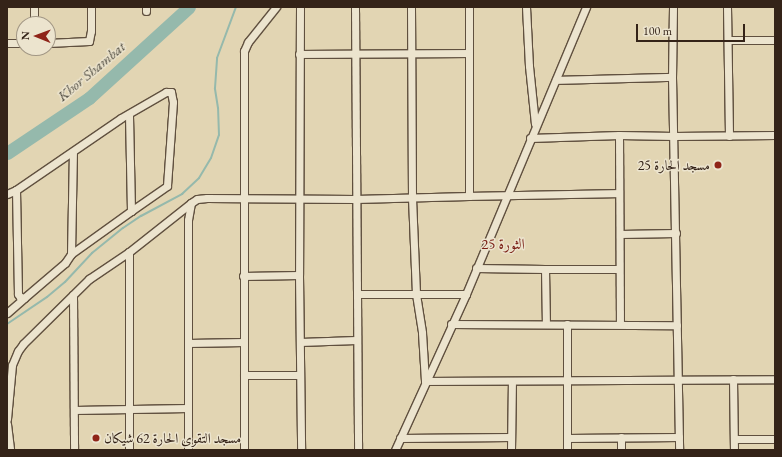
<!DOCTYPE html>
<meta charset="utf-8">
<style>
body{margin:0}
#map{position:relative;width:782px;height:457px;overflow:hidden;background:#e2d5b3;font-family:"EB Garamond",Amiri,serif}
div>[style]{position:absolute}
[style*='--x']{left:calc(var(--x)*1px);top:calc(var(--y)*1px);width:calc(var(--w)*1px);rotate:calc(var(--a)*1deg)}
.stream>*{height:2px;margin:-1px;padding:0 1px;transform-origin:1px;border-radius:1px;background:#95b9ac}
.river>*{height:13px;margin:-6.5px;padding:0 6.5px;transform-origin:6.5px;border-radius:6.5px;background:#95b9ac}
.roads{filter:drop-shadow(1px 0 #60503f) drop-shadow(-1px 0 #60503f) drop-shadow(0 1px #60503f) drop-shadow(0 -1px #60503f)}
.street>*{height:7px;margin:-3.5px;padding:0 3.5px;transform-origin:3.5px;border-radius:3.5px;background:#ece4ce}
.dots>*{width:11px;height:11px;translate:-50% -50%;box-sizing:border-box;border:2px solid #ece4ce;border-radius:50%}
span{translate:-50% -50%;white-space:nowrap;text-align:center;line-height:1.15;-webkit-text-stroke:3px #ece4ce;paint-order:stroke}
.poi-label{font-size:14px;color:#342318}
.right{translate:-100% -50%;text-align:right}
.left{translate:0 -50%;text-align:left}
.water-label{font-size:15px;color:#4c483d;font-style:italic}
.neighbourhood-label{font-size:15px;color:#7a1f14}
.frame{position:absolute;inset:0;border:8px solid #342318;pointer-events:none}
.north{position:absolute;left:16px;top:16px;width:40px;height:40px;box-sizing:border-box;background:#ece4ce;border:1px solid #a29785;border-radius:50%;rotate:271deg;font-size:11px;font-weight:700;line-height:16px;text-align:center;color:#342318}
.north::after{content:'';display:block;margin:auto;width:14px;height:18px;background:#8f2418;clip-path:polygon(50% 0,100% 100%,50% 72%,0 100%)}
.scale{position:absolute;left:636px;top:24px;width:109px;height:18px;box-sizing:border-box;border:2px solid #342318;border-top:0;padding-left:5px;font-size:12px;line-height:14px;white-space:nowrap;color:#342318;-webkit-text-stroke:3px #ece4ce;paint-order:stroke}
</style>
<div id="map">
<div class="stream">
<div style="--x:7;--y:324;--w:48;--a:-34"></div>
<div style="--x:47;--y:297;--w:23;--a:-40"></div>
<div style="--x:65;--y:282;--w:40;--a:-47"></div>
<div style="--x:92;--y:253;--w:40;--a:-39"></div>
<div style="--x:123;--y:228;--w:22;--a:-34"></div>
<div style="--x:141;--y:216;--w:47;--a:-28.2"></div>
<div style="--x:182;--y:194;--w:23;--a:-43"></div>
<div style="--x:199;--y:178;--w:23;--a:-59"></div>
<div style="--x:211;--y:158;--w:24;--a:-71"></div>
<div style="--x:219;--y:135;--w:27;--a:-92"></div>
<div style="--x:218;--y:108;--w:20;--a:-99"></div>
<div style="--x:215;--y:88;--w:30;--a:-86"></div>
<div style="--x:217;--y:58;--w:54;--a:-69.6"></div>
</div>
<div class="river">
<div style="--x:7;--y:153;--w:99;--a:-33.9"></div>
<div style="--x:89;--y:98;--w:135;--a:-42.3"></div>
</div>
<div class="roads">
<div class="street">
<div style="--x:34;--y:7;--w:17;--a:90"></div>
<div style="--x:300;--y:7;--w:268;--a:90.2"></div>
<div style="--x:299;--y:275;--w:175;--a:89.3"></div>
<div style="--x:355;--y:7;--w:443;--a:89.6"></div>
<div style="--x:411;--y:7;--w:191;--a:89.7"></div>
<div style="--x:412;--y:198;--w:96;--a:87.6"></div>
<div style="--x:416;--y:294;--w:39;--a:81"></div>
<div style="--x:422;--y:333;--w:48;--a:86.4"></div>
<div style="--x:425;--y:381;--w:350;--a:-0.3"></div>
<div style="--x:469;--y:7;--w:189;--a:90"></div>
<div style="--x:469;--y:196;--w:150;--a:-1.1"></div>
<div style="--x:526;--y:7;--w:59;--a:87.1"></div>
<div style="--x:529;--y:66;--w:58;--a:84.1"></div>
<div style="--x:673;--y:7;--w:70;--a:90.8"></div>
<div style="--x:672;--y:77;--w:373;--a:88.9"></div>
<div style="--x:727;--y:7;--w:129;--a:89.1"></div>
<div style="--x:146;--y:11;--w:4;--a:-90"></div>
<div style="--x:728;--y:40;--w:47;--a:0"></div>
<div style="--x:7;--y:43;--w:17;--a:0"></div>
<div style="--x:48;--y:43;--w:41;--a:-2.8"></div>
<div style="--x:89;--y:41;--w:10;--a:-79"></div>
<div style="--x:91;--y:31;--w:24;--a:-90"></div>
<div style="--x:299;--y:54;--w:169;--a:-0.3"></div>
<div style="--x:556;--y:80;--w:116;--a:-1.5"></div>
<div style="--x:619;--y:135;--w:189;--a:89.7"></div>
<div style="--x:530;--y:138;--w:89;--a:-1.9"></div>
<div style="--x:619;--y:135;--w:55;--a:1"></div>
<div style="--x:674;--y:136;--w:101;--a:-0.6"></div>
<div style="--x:16;--y:190;--w:104;--a:88.9"></div>
<div style="--x:18;--y:294;--w:4;--a:56"></div>
<div style="--x:20;--y:297;--w:4;--a:14"></div>
<div style="--x:24;--y:298;--w:54;--a:-40.5"></div>
<div style="--x:65;--y:263;--w:11;--a:-56"></div>
<div style="--x:71;--y:254;--w:102;--a:-88.9"></div>
<div style="--x:7;--y:194;--w:10;--a:-24"></div>
<div style="--x:16;--y:190;--w:127;--a:-34.4"></div>
<div style="--x:121;--y:118;--w:52;--a:-30"></div>
<div style="--x:166;--y:92;--w:5;--a:0"></div>
<div style="--x:171;--y:92;--w:10;--a:79"></div>
<div style="--x:173;--y:102;--w:84;--a:94.1"></div>
<div style="--x:167;--y:186;--w:44;--a:145.2"></div>
<div style="--x:620;--y:234;--w:56;--a:-1"></div>
<div style="--x:129;--y:252;--w:198;--a:90"></div>
<div style="--x:71;--y:254;--w:74;--a:-35.6"></div>
<div style="--x:131;--y:211;--w:97;--a:-91.2"></div>
<div style="--x:476;--y:268;--w:69;--a:0.8"></div>
<div style="--x:545;--y:269;--w:55;--a:89"></div>
<div style="--x:545;--y:269;--w:74;--a:0"></div>
<div style="--x:243;--y:276;--w:56;--a:-1"></div>
<div style="--x:357;--y:294;--w:109;--a:0"></div>
<div style="--x:73;--y:295;--w:155;--a:89.6"></div>
<div style="--x:7;--y:313;--w:23;--a:-41"></div>
<div style="--x:451;--y:324;--w:226;--a:0.3"></div>
<div style="--x:567;--y:324;--w:126;--a:90"></div>
<div style="--x:300;--y:342;--w:56;--a:-2"></div>
<div style="--x:188;--y:343;--w:56;--a:-1"></div>
<div style="--x:244;--y:375;--w:56;--a:0"></div>
<div style="--x:733;--y:379;--w:71;--a:89.2"></div>
<div style="--x:74;--y:410;--w:114;--a:-1"></div>
<div style="--x:7;--y:419;--w:54;--a:-84.7"></div>
<div style="--x:12;--y:365;--w:15;--a:-67"></div>
<div style="--x:18;--y:351;--w:9;--a:-54"></div>
<div style="--x:23;--y:344;--w:93;--a:-44.6"></div>
<div style="--x:89;--y:279;--w:48;--a:-34"></div>
<div style="--x:129;--y:252;--w:79;--a:-38.3"></div>
<div style="--x:7;--y:424;--w:26;--a:83"></div>
<div style="--x:621;--y:437;--w:13;--a:90"></div>
<div style="--x:400;--y:438;--w:111;--a:-0.5"></div>
<div style="--x:567;--y:438;--w:112;--a:-0.5"></div>
<div style="--x:735;--y:439;--w:40;--a:0"></div>
<div style="--x:188;--y:450;--w:230;--a:-90"></div>
<div style="--x:188;--y:220;--w:17;--a:-80"></div>
<div style="--x:191;--y:203;--w:7;--a:-34"></div>
<div style="--x:197;--y:199;--w:10;--a:-6"></div>
<div style="--x:207;--y:198;--w:148;--a:0.4"></div>
<div style="--x:355;--y:199;--w:114;--a:-1.5"></div>
<div style="--x:244;--y:450;--w:399;--a:-90"></div>
<div style="--x:244;--y:51;--w:10;--a:-66"></div>
<div style="--x:248;--y:42;--w:45;--a:-51.3"></div>
<div style="--x:395;--y:450;--w:171;--a:-65.5"></div>
<div style="--x:466;--y:294;--w:311;--a:-67.3"></div>
<div style="--x:511;--y:450;--w:69;--a:-89.2"></div>
</div>
</div>
<div class="dots">
<div style="left:718px;top:165px;background:#8f2418"></div>
<div style="left:96px;top:438px;background:#8f2418"></div>
</div>
<div class="poi-label">
<span class="right" style="left:710px;top:165px">مسجد الحارة 25</span>
<span class="left" style="left:104px;top:438px">مسجد التقوى الحارة 62 شيكان</span>
</div>
<div class="water-label">
<span style="left:91px;top:71px;rotate:-40deg">Khor Shambat</span>
</div>
<div class="neighbourhood-label">
<span style="left:503px;top:244px">الثورة 25</span>
</div>
<div class="frame"></div>
<div class="north">N</div>
<div class="scale">100 m</div>
</div>
